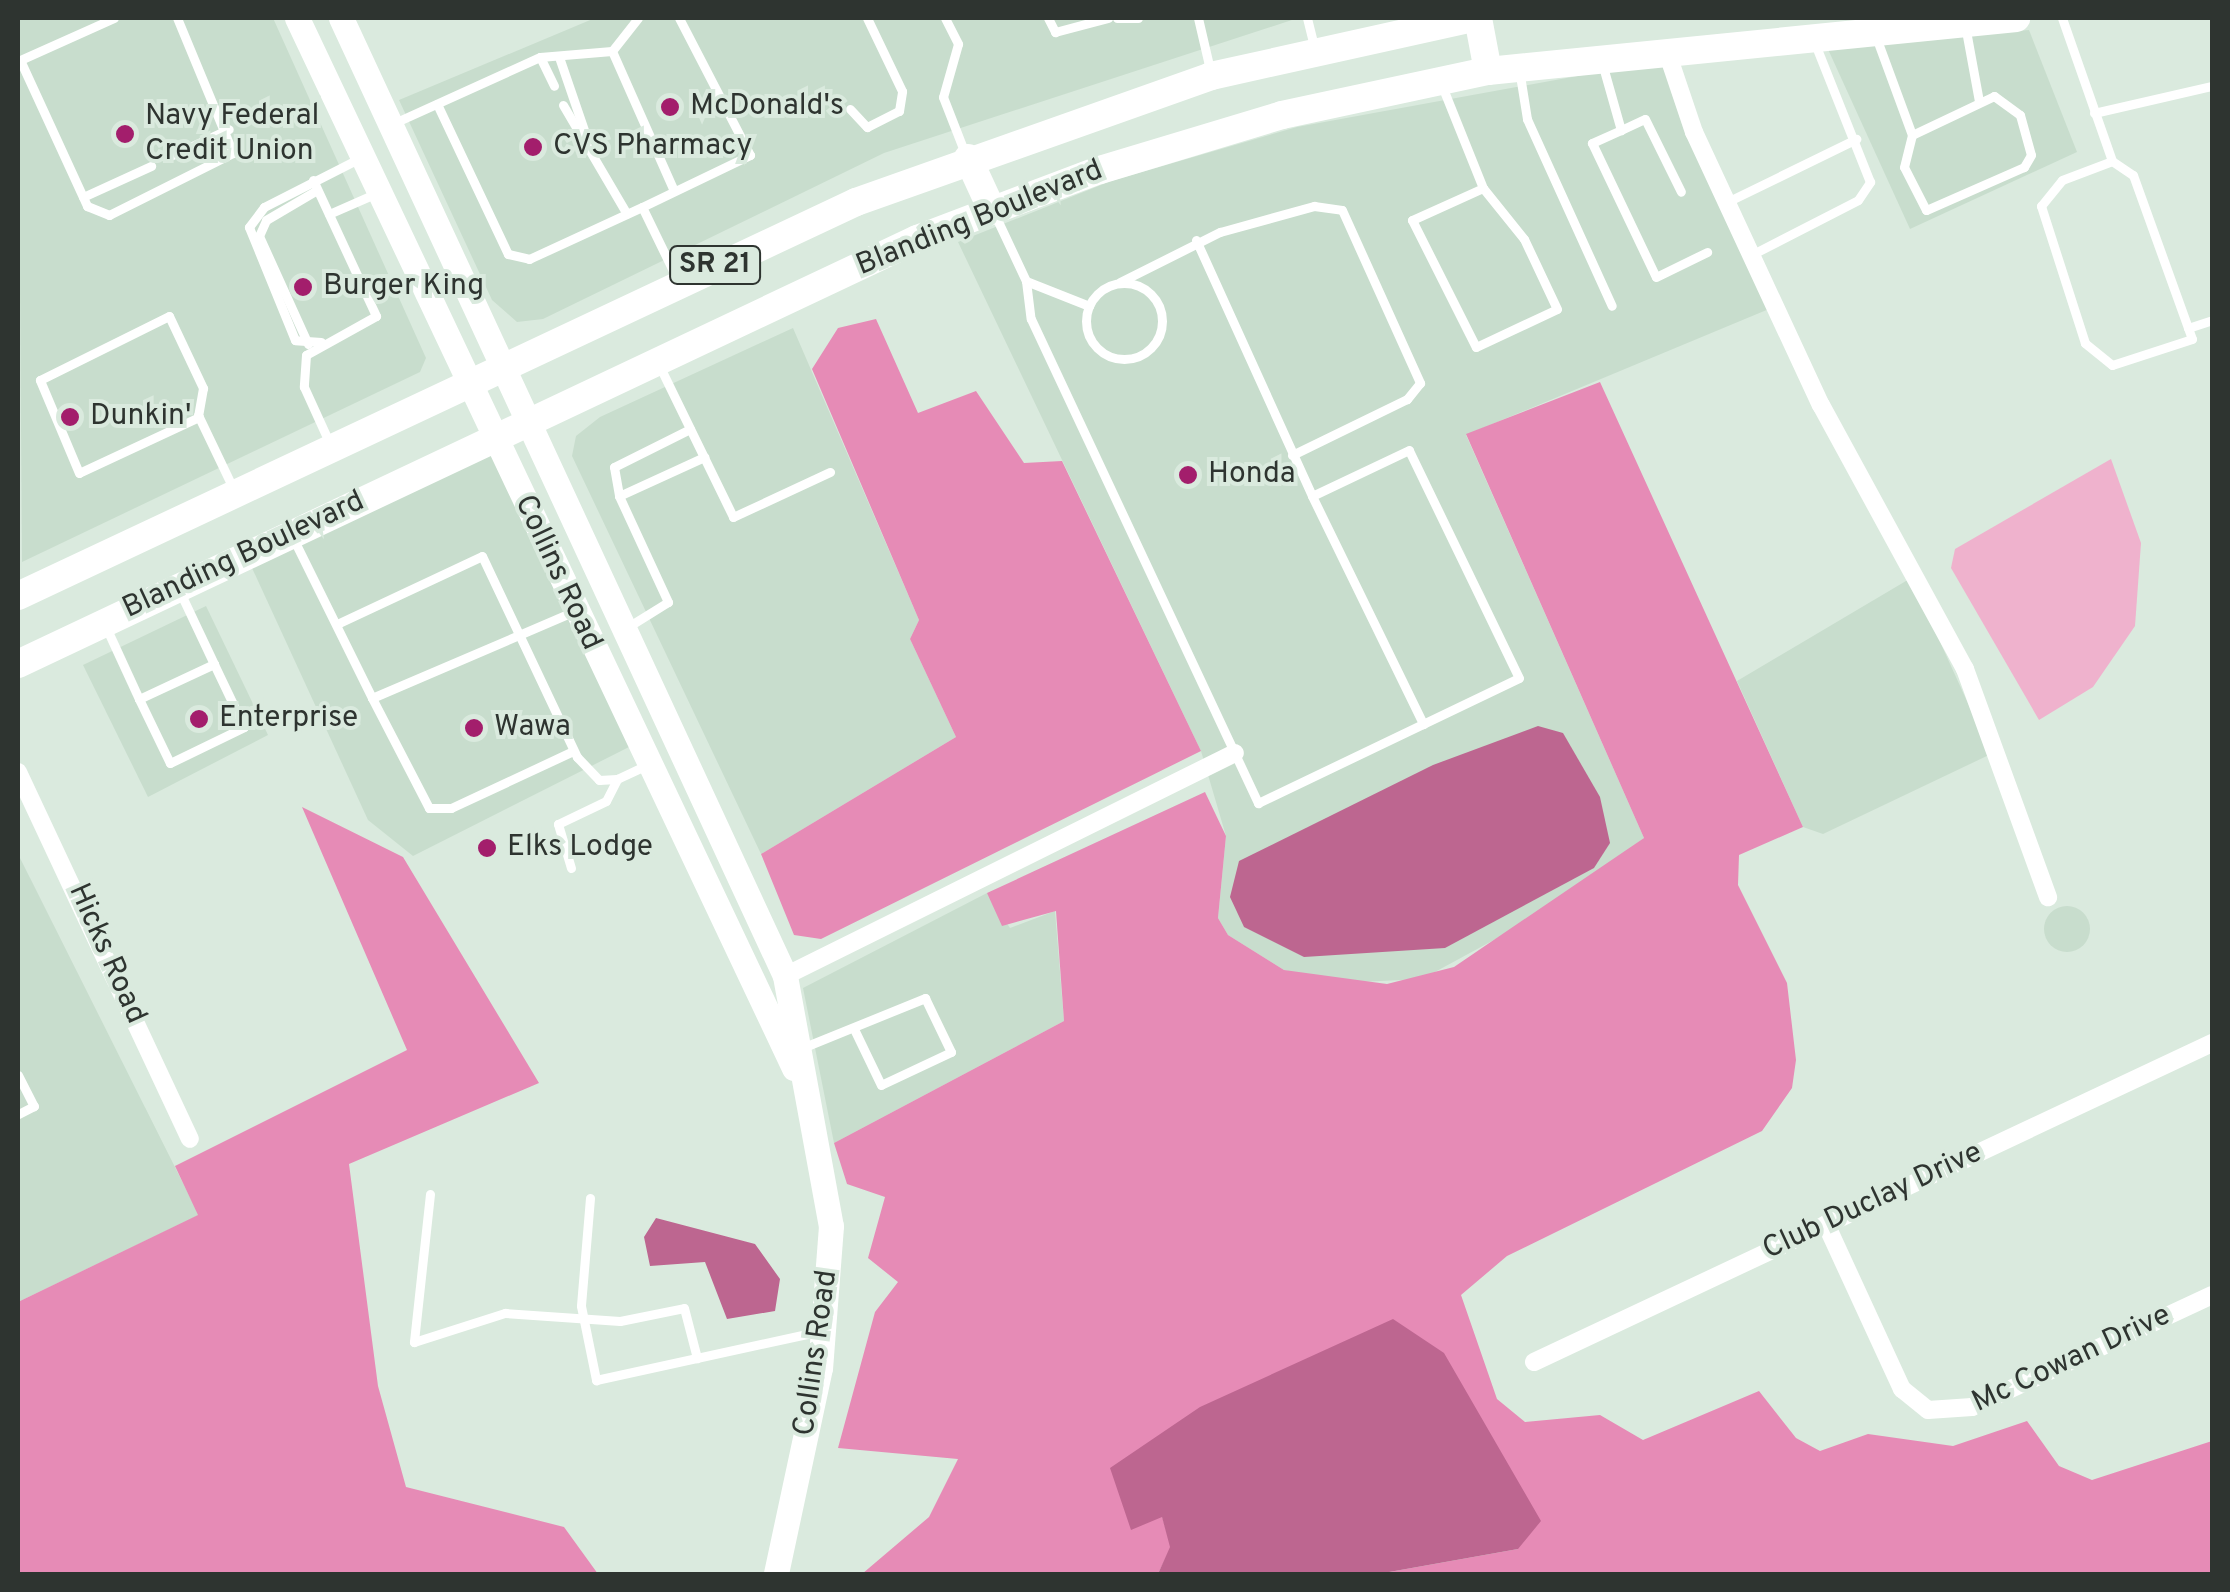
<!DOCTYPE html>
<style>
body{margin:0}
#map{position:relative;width:2230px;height:1592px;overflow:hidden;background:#daeade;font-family:Overpass,sans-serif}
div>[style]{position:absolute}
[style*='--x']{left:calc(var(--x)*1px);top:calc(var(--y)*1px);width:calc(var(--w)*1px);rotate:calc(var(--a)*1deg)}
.built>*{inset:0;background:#c8ddcd}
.round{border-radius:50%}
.green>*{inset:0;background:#efb2cd}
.forest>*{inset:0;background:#e68bb6}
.water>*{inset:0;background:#bd6690}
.lane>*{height:9px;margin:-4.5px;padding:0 4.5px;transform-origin:4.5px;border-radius:4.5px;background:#fff}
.lane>.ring{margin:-4.5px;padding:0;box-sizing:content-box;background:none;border:9px solid #fff;border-radius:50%}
.street>*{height:18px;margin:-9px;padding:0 9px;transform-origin:9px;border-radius:9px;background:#fff}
.secondary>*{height:25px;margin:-12.5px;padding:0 12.5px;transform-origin:12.5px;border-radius:12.5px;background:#fff}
.primary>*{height:28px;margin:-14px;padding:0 14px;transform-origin:14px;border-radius:14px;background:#fff}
.dots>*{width:28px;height:28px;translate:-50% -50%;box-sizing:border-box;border:5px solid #daeade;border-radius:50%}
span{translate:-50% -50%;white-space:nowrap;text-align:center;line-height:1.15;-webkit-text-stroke:8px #daeade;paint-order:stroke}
.shield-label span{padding:2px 8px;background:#daeade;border:2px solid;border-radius:8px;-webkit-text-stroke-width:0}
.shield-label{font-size:28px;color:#2e3430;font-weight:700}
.poi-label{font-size:30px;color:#2e3430}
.left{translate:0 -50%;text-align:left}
.street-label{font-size:30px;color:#2e3430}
.frame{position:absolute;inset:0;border:20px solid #2e3430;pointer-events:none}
</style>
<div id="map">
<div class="built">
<div style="clip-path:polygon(18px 18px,273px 18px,426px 358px,420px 372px,22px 562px)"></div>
<div style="clip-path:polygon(595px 18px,1298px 18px,884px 153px,543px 319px,517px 322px,492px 300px,399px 100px)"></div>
<div style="clip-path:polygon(2029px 30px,2077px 152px,1910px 229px,1827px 47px)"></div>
<div style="clip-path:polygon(1660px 61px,1769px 309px,1466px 435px,1644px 838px,1536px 917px,1422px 979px,1339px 983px,1284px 970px,1228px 935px,1218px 918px,1226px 836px,1201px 751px,958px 242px,1111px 181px,1297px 127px)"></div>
<div style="clip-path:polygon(793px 328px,919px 620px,910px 639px,956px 737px,761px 854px,572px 456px,576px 436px,600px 417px)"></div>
<div style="clip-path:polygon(491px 451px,631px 746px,413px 856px,368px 820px,252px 568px)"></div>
<div style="clip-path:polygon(1911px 578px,1991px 754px,1823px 834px,1803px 827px,1737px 681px)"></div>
<div style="clip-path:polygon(206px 606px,268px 735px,148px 797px,83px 665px)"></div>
<div style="clip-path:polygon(18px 854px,199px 1215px,18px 1302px)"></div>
<div style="clip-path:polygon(987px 893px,1010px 928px,1055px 911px,1064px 1021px,834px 1143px,803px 988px)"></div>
<div class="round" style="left:2044px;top:906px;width:46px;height:46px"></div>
</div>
<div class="green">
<div style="clip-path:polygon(2111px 459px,2141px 543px,2135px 626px,2093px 687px,2039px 720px,1951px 568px,1955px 549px)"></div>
</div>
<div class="forest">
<div style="clip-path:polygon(876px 319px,918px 413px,976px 391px,1024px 463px,1062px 461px,1201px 751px,821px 939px,794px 935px,761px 854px,956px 737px,910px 639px,919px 620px,812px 369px,838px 328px)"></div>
<div style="clip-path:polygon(1600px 382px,1803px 827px,1739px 855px,1738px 885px,1787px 983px,1796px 1060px,1792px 1088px,1762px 1131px,1507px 1256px,1461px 1295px,1497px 1399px,1525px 1422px,1600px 1415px,1643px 1440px,1759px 1391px,1796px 1438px,1820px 1451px,1868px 1434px,1953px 1446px,2027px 1421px,2059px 1466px,2092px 1480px,2212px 1441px,2212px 1574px,1378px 1574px,1518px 1549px,1162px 1516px,1171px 1547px,1158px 1574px,862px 1574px,929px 1517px,958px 1459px,838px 1448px,875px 1312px,898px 1282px,868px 1258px,885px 1197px,847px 1184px,834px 1143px,1064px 1021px,1056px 911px,1002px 926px,987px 893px,1205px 792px,1226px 836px,1218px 918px,1228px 935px,1284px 970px,1387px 984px,1454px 967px,1644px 838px,1466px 434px)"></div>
<div style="clip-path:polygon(302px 807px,403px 857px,539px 1083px,349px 1164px,378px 1386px,406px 1487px,564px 1527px,598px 1574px,18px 1574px,18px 1302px,198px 1215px,175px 1166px,407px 1050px)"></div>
</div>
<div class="water">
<div style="clip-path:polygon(1538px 726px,1563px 733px,1600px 797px,1610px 843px,1594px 868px,1445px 948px,1304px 957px,1244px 927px,1230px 897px,1239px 861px,1433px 765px)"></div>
<div style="clip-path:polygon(656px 1218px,755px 1244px,780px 1279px,775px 1311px,727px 1319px,705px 1262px,650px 1266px,644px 1237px)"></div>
<div style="clip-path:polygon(1393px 1319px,1444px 1353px,1541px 1521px,1518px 1549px,1378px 1574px,1158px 1574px,1170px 1547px,1162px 1517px,1131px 1530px,1110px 1468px,1200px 1407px)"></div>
</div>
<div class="lane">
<div style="--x:114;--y:18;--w:103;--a:155.9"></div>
<div style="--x:20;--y:60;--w:161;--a:65.3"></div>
<div style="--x:87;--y:206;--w:24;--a:22"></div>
<div style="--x:109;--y:215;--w:139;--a:-26.6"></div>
<div style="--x:233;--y:153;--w:146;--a:-112.5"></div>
<div style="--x:638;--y:18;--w:42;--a:128.2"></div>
<div style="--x:612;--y:51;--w:153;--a:66.1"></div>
<div style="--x:945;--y:18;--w:29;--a:63"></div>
<div style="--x:958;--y:44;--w:55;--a:105.8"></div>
<div style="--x:943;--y:97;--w:63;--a:68.7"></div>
<div style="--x:1048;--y:18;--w:16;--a:63"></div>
<div style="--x:1055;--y:32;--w:55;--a:-14.8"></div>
<div style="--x:1117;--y:18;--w:21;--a:0"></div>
<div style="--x:1198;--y:18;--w:57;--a:76.9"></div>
<div style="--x:1307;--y:18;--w:32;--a:76"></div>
<div style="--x:2062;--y:18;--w:151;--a:70.7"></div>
<div style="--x:1965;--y:25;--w:77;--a:79.6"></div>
<div style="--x:1876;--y:37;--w:104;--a:69.8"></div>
<div style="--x:1912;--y:135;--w:91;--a:-25.4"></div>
<div style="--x:1994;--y:96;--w:32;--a:36"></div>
<div style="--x:2020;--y:115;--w:41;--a:74.6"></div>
<div style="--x:2031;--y:155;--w:14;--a:120"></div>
<div style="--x:2024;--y:167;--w:107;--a:156.3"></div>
<div style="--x:1926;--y:210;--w:48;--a:-117.1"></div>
<div style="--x:1904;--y:167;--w:33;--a:-76"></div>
<div style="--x:540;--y:57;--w:32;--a:64"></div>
<div style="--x:559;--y:57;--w:83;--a:71.1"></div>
<div style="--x:1602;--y:63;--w:70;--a:74.2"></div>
<div style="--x:1621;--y:130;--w:26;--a:-25"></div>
<div style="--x:1645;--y:119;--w:81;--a:63.7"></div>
<div style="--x:1519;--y:69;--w:51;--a:80.9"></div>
<div style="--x:1527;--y:119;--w:205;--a:65.6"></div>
<div style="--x:1442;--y:86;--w:110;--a:68.1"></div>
<div style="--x:1483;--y:188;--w:78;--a:155.7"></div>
<div style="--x:1412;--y:220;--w:142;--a:63.3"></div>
<div style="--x:1476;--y:347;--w:89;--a:-25.1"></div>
<div style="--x:1557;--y:309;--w:77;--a:-115.2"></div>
<div style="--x:1524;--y:239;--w:65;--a:-128.8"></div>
<div style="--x:437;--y:104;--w:166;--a:64.7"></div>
<div style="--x:508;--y:254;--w:22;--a:13"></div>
<div style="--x:529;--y:259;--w:124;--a:-24.7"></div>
<div style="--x:563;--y:105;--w:126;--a:59.6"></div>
<div style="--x:850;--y:109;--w:25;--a:47"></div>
<div style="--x:867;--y:127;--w:36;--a:-27"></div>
<div style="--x:899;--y:111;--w:20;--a:-81"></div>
<div style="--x:902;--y:91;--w:81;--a:-115.6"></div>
<div style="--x:2094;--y:113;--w:121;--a:-12.9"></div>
<div style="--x:392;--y:124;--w:162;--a:-24.4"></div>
<div style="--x:540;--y:57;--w:72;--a:-4.8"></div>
<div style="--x:1621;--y:130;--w:32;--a:156"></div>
<div style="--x:1592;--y:143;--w:148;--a:64.5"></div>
<div style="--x:1656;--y:277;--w:57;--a:-26.1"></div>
<div style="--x:166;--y:158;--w:69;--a:-24.7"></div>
<div style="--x:2112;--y:161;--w:25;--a:34"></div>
<div style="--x:2133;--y:175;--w:174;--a:70.2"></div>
<div style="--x:2192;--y:339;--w:84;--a:162"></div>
<div style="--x:2112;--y:365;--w:35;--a:-141"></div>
<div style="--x:2085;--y:343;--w:144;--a:-107.8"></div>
<div style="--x:2041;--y:206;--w:33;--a:-51"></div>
<div style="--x:2062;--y:180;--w:53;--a:-20.8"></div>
<div style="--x:313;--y:180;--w:150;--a:65.1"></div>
<div style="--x:376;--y:316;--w:80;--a:150.9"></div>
<div style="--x:306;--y:355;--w:32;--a:94"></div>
<div style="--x:304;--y:387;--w:63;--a:65.5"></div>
<div style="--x:83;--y:197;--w:75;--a:-24.5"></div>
<div style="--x:1727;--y:202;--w:144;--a:-26"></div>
<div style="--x:329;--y:214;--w:52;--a:-23.6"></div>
<div style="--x:995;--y:215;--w:73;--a:64.8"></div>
<div style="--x:1026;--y:281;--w:38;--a:83"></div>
<div style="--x:1031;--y:319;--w:535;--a:64.87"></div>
<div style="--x:1258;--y:803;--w:289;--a:-25.6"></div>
<div style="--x:1519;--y:678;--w:253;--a:-115.8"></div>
<div style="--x:1409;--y:450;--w:107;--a:154.6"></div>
<div style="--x:1312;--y:496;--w:254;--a:64"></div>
<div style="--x:1196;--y:240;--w:281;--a:65.6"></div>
<div style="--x:1751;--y:255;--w:120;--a:-27.2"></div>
<div style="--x:1858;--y:200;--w:22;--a:-56"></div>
<div style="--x:1870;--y:182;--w:152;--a:-111.7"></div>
<div style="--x:678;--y:281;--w:82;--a:-115.9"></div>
<div style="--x:642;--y:207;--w:120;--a:-25.7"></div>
<div style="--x:750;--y:155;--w:154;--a:-117.4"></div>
<div style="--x:1026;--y:281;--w:68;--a:21.6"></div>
<div style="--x:1120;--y:282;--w:112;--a:-26.6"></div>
<div style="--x:1220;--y:232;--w:98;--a:-15.5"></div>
<div style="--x:1314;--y:206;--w:28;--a:8"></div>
<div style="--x:1342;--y:210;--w:190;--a:65.7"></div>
<div style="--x:1420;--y:383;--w:21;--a:129"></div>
<div style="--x:1407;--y:399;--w:128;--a:154"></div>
<div class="ring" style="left:1086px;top:283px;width:67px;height:67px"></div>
<div style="--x:2188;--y:328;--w:25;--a:-18"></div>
<div style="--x:321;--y:342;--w:26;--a:-176"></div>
<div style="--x:295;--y:340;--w:122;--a:-112.2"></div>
<div style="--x:249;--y:227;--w:25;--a:-53"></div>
<div style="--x:264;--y:207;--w:108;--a:-27"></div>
<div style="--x:308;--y:344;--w:119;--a:-114.4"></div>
<div style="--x:259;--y:236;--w:17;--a:-66"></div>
<div style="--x:266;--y:220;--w:59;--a:-30.5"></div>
<div style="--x:659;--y:365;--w:169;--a:64"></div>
<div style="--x:733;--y:517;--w:107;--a:-24.9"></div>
<div style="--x:199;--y:417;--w:132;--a:155"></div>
<div style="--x:79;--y:473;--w:101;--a:-112.8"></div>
<div style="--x:40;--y:380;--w:144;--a:-26.4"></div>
<div style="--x:169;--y:316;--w:80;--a:64.7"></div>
<div style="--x:203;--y:388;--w:27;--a:100"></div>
<div style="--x:198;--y:415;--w:83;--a:64.4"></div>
<div style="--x:690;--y:429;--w:85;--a:153.4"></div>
<div style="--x:614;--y:467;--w:29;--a:80"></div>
<div style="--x:619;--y:496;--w:94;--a:-24.6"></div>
<div style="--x:619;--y:496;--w:117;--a:65.2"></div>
<div style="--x:668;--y:602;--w:49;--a:148.2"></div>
<div style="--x:292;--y:536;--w:181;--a:63.7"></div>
<div style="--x:372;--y:698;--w:221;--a:-23.2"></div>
<div style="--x:337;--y:624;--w:160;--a:-25.1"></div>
<div style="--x:482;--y:556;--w:222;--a:64.7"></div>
<div style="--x:577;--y:757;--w:32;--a:46"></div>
<div style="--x:599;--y:780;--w:18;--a:-3"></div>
<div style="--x:105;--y:625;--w:81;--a:65.3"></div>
<div style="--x:139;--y:699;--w:83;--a:-25"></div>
<div style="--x:214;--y:664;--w:82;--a:-115.3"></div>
<div style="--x:372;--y:698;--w:124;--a:62.6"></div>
<div style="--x:429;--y:808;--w:22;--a:0"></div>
<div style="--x:451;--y:808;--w:135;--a:-25"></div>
<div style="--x:139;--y:699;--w:71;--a:64.2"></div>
<div style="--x:170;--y:763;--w:82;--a:-25.9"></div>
<div style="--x:244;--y:727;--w:70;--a:-115.5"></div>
<div style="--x:571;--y:868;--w:46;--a:-106.5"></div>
<div style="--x:558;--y:824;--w:53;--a:-25.6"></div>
<div style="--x:606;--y:801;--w:25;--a:-63"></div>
<div style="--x:617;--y:779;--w:31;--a:-25"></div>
<div style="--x:802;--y:1048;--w:133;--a:-22.1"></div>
<div style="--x:925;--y:998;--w:60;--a:64.3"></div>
<div style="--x:951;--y:1052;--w:77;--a:154.8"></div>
<div style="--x:881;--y:1085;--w:60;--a:-115.7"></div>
<div style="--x:18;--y:1075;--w:35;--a:63"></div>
<div style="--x:34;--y:1106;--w:18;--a:153"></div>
<div style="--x:430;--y:1194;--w:149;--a:96.2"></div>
<div style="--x:414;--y:1342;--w:96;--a:-17.7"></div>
<div style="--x:505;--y:1313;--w:115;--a:4"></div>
<div style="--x:620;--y:1321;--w:65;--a:-11.5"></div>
<div style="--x:684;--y:1308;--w:52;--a:75.4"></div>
<div style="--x:590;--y:1198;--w:108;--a:94.8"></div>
<div style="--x:581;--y:1306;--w:76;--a:78.5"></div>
<div style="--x:596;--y:1380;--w:230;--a:-12.3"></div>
</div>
<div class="street">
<div style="--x:1666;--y:49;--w:88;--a:71.4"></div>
<div style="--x:1694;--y:132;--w:301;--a:65.1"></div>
<div style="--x:1821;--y:405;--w:301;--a:61.4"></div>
<div style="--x:1965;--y:669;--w:243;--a:70"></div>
<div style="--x:18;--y:772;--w:405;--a:64.9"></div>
<div style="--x:785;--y:976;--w:502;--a:-26.36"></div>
<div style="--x:1826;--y:1224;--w:182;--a:65.3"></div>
<div style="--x:1902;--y:1389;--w:33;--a:39"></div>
<div style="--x:1928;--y:1410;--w:44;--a:-3.9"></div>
<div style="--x:1972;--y:1407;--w:265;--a:-25"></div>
<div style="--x:1534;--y:1362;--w:749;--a:-25.2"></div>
</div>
<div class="secondary">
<div style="--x:297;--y:18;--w:1162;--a:64.67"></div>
<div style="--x:341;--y:18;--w:1056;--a:65.13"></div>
<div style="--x:785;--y:976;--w:254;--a:79.6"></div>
<div style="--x:831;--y:1226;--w:142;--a:94.4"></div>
<div style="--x:820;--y:1368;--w:211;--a:102.1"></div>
</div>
<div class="primary">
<div style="--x:1478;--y:18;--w:54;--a:79.3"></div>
<div style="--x:968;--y:158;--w:55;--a:65.3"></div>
<div style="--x:18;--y:596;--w:926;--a:-25.18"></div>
<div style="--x:856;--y:202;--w:377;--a:-19.5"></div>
<div style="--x:1211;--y:76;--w:268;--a:-12.5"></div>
<div style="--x:18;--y:664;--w:994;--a:-25.3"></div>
<div style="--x:917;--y:239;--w:196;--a:-20.7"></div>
<div style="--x:1100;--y:170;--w:190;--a:-16.8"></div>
<div style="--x:1282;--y:115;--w:211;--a:-12.1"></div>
<div style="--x:1488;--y:71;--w:531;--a:-5.73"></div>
</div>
<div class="dots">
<div style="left:670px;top:107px;background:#a31e6c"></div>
<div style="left:125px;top:134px;background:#a31e6c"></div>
<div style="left:533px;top:147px;background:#a31e6c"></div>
<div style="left:303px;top:287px;background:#a31e6c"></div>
<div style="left:70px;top:417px;background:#a31e6c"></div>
<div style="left:1188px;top:475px;background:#a31e6c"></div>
<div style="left:199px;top:719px;background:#a31e6c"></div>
<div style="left:474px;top:728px;background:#a31e6c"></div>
<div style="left:487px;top:848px;background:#a31e6c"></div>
</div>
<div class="shield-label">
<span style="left:715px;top:265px">SR 21</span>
</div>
<div class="poi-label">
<span class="left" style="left:690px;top:107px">McDonald's</span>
<span class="left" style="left:145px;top:134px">Navy Federal<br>Credit Union</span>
<span class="left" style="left:553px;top:147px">CVS Pharmacy</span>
<span class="left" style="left:323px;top:287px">Burger King</span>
<span class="left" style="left:90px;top:417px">Dunkin'</span>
<span class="left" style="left:1208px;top:475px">Honda</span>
<span class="left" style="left:219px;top:719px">Enterprise</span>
<span class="left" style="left:494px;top:728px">Wawa</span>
<span class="left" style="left:507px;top:848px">Elks Lodge</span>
</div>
<div class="street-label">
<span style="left:980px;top:219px;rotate:-22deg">Blanding Boulevard</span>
<span style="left:244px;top:556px;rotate:-25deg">Blanding Boulevard</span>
<span style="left:557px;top:573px;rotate:65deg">Collins Road</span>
<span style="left:106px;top:954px;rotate:66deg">Hicks Road</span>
<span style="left:1873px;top:1202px;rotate:-25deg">Club Duclay Drive</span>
<span style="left:817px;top:1353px;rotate:-82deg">Collins Road</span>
<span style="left:2072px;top:1360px;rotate:-25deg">Mc Cowan Drive</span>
</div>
<div class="frame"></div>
</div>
